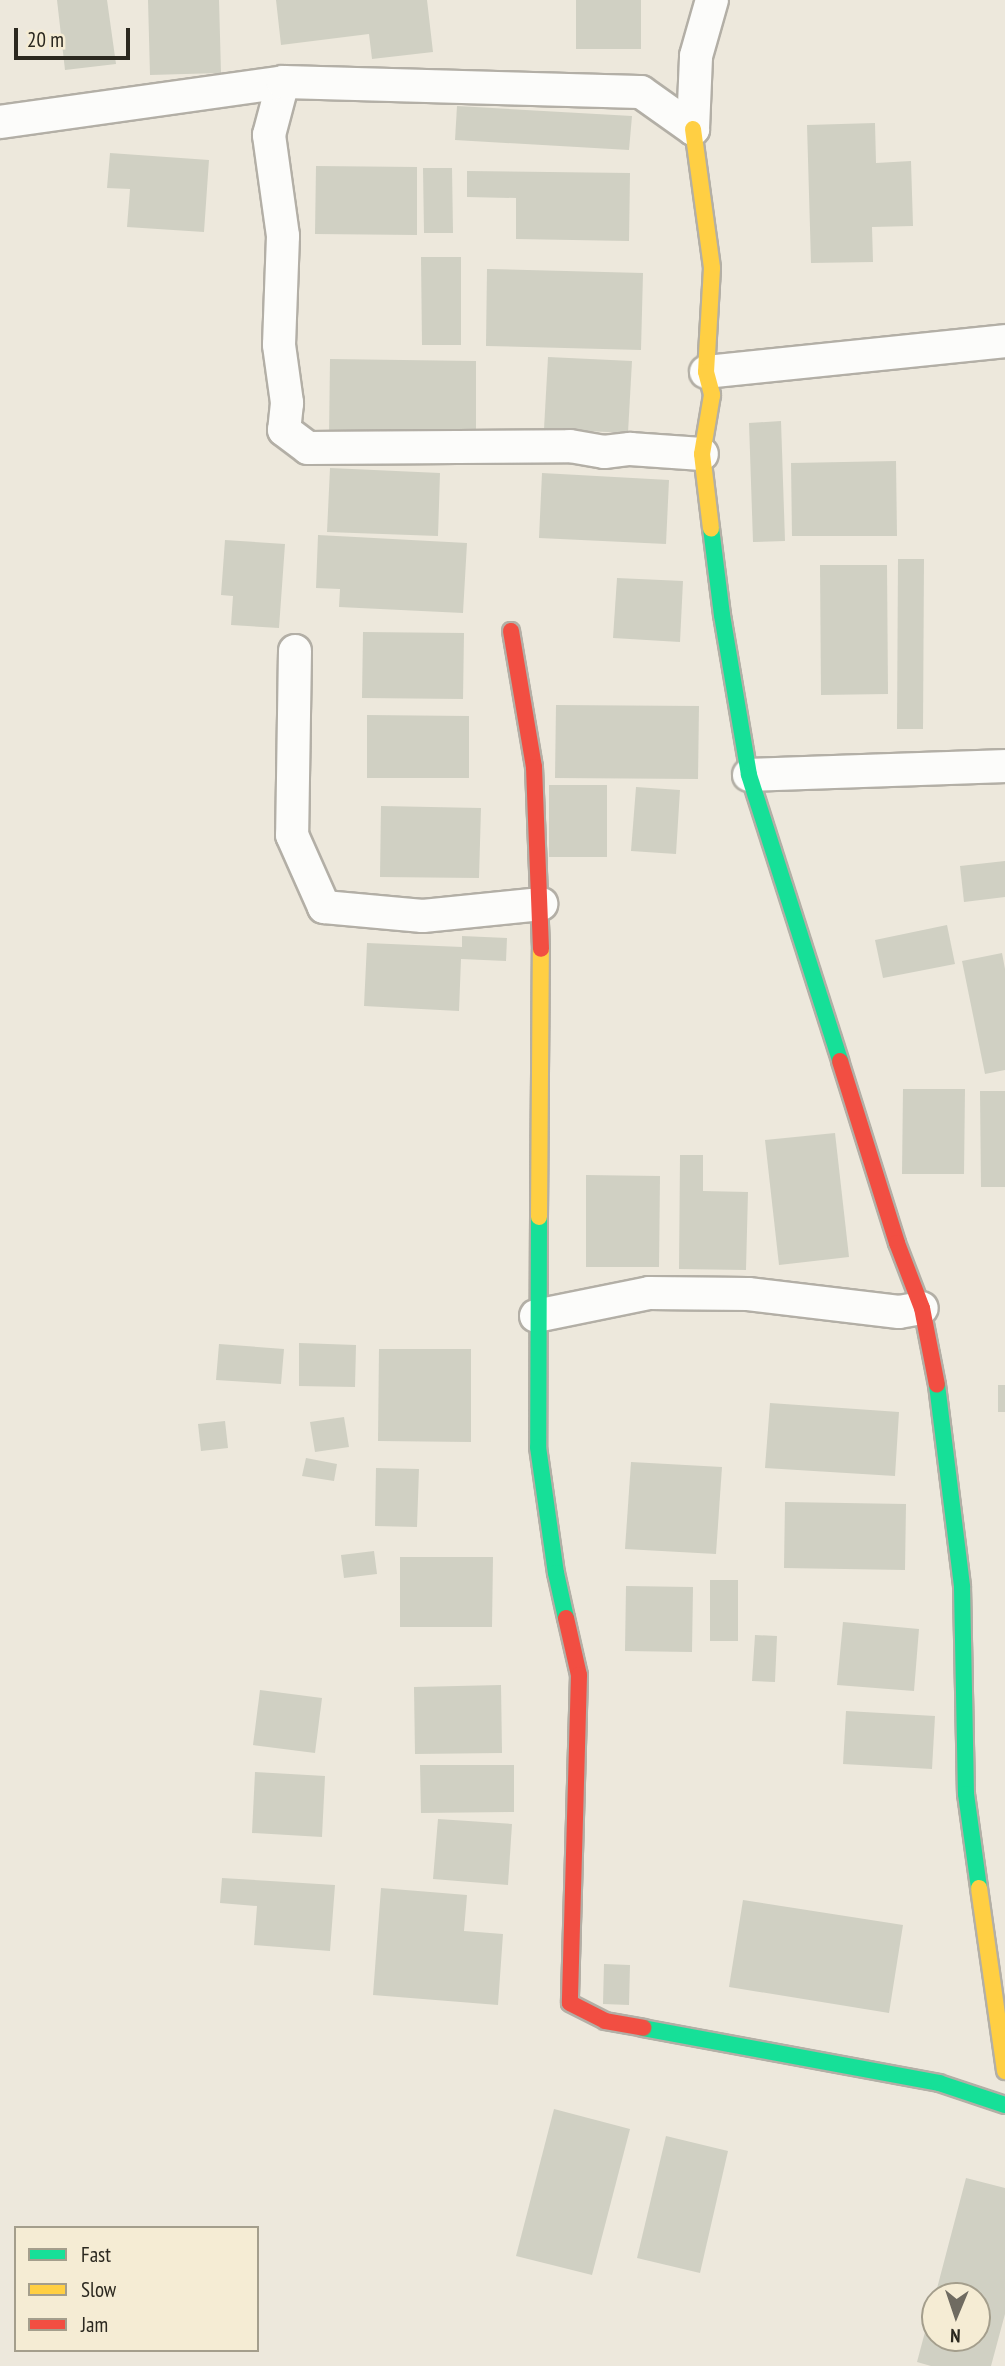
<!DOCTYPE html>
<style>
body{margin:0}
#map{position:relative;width:1005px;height:2366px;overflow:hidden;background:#ede8dc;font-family:"PT Sans Narrow",sans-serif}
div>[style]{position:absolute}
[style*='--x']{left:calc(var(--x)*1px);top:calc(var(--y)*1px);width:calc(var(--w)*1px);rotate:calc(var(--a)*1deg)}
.building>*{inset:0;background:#d0d0c3}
.roads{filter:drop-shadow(2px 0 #b3afa6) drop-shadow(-2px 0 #b3afa6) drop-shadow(0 2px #b3afa6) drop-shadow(0 -2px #b3afa6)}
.street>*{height:32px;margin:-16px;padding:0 16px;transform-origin:16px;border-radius:16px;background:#fcfcfa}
.fast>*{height:16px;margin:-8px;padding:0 8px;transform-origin:8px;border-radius:8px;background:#16e098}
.slow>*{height:16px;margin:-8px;padding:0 8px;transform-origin:8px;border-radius:8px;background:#ffcf43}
.jam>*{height:16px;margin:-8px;padding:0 8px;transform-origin:8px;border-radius:8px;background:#f24e42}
span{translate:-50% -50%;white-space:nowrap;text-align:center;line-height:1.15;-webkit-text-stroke:5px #f5ecd4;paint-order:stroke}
.legend{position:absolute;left:14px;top:2226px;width:245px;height:126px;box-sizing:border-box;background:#f5ecd4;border:2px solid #a49e8c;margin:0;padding:9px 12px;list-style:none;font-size:21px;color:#2b281f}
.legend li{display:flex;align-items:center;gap:14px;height:35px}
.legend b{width:35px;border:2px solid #a49e8c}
.north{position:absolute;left:921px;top:2282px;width:70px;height:70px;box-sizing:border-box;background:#f5ecd4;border:2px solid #a49e8c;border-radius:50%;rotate:182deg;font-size:19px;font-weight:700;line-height:28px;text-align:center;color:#2b281f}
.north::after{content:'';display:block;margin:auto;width:24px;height:32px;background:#6f6b61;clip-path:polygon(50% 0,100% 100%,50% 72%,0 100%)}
.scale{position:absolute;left:14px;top:28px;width:116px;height:32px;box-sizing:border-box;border:4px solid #2b281f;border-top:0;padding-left:9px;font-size:21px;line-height:24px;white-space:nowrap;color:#2b281f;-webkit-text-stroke:5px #f5ecd4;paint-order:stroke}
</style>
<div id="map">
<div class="building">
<div style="clip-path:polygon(57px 0,107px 0,116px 64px,65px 70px)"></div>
<div style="clip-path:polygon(148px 0,219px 0,221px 73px,150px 75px)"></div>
<div style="clip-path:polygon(276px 0,427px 0,433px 52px,372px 59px,369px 34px,281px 45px)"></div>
<div style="clip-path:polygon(576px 0,641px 0,641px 49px,576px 49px)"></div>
<div style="clip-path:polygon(457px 106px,632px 116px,629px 150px,455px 140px)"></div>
<div style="clip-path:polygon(875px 123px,876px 163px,911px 161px,913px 226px,872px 227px,873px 262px,811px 263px,807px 125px)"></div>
<div style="clip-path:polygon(110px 153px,209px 160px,204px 232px,127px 227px,130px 189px,107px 188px)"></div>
<div style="clip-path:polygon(316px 166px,417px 167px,417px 235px,315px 234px)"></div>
<div style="clip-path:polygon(423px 168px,452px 168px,453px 233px,424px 233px)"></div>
<div style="clip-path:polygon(467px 171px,630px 173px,629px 241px,516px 239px,516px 198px,467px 197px)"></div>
<div style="clip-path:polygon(421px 257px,461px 257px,461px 345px,422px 345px)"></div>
<div style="clip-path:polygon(487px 269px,643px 273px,641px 350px,486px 346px)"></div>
<div style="clip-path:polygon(548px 357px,632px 361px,628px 433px,544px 429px)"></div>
<div style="clip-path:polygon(330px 359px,476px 361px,476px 439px,329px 437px)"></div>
<div style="clip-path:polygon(781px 421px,785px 541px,753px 542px,749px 423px)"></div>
<div style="clip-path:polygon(896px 461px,897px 536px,792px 536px,791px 463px)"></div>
<div style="clip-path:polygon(330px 468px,440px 473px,438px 536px,327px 532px)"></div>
<div style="clip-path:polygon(542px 473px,669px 480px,666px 544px,539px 538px)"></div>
<div style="clip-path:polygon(318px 535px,467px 543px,463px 613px,339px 607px,340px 589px,316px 588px)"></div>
<div style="clip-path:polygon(225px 540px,285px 544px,279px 628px,231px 625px,233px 596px,221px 595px)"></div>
<div style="clip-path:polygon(898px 559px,924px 559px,923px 729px,897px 729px)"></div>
<div style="clip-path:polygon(820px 565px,887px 565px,888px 694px,821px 695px)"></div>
<div style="clip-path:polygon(617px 578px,683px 581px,680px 642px,613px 638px)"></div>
<div style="clip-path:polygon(363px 632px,464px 633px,463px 699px,362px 698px)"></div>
<div style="clip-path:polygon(556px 705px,699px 706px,698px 779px,555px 778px)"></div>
<div style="clip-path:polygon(367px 715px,469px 716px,469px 778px,367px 778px)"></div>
<div style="clip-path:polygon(549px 785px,607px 785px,607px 857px,549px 857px)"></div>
<div style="clip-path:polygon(636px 787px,680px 790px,676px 854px,631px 851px)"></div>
<div style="clip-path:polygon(381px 806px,481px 808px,479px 878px,380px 877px)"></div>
<div style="clip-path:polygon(1005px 861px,1005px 897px,964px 902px,960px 866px)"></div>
<div style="clip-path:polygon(947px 925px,955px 964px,883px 978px,875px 940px)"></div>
<div style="clip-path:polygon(462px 936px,507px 938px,506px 961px,461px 959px,459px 1011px,364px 1006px,367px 943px,462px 947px)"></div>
<div style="clip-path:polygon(1002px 953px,1005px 969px,1005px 1070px,985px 1074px,962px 961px)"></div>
<div style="clip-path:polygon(903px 1089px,965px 1089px,964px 1174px,902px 1174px)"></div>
<div style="clip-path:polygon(980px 1091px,1005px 1091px,1005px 1187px,981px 1187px)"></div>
<div style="clip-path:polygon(835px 1133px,849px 1257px,779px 1265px,765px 1140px)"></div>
<div style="clip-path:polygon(680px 1155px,703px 1155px,703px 1191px,748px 1192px,746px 1270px,679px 1269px)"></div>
<div style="clip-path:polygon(586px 1175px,660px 1176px,659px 1267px,586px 1267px)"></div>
<div style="clip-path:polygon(299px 1343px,356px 1345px,355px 1387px,299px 1386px)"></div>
<div style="clip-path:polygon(219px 1344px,284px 1349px,281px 1384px,216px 1380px)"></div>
<div style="clip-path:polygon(379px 1349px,471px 1349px,471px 1442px,378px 1441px)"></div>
<div style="clip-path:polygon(998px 1385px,1005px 1385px,1005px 1412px,998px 1412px)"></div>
<div style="clip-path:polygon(770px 1403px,899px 1412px,895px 1476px,765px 1468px)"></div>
<div style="clip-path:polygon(344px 1417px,349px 1447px,315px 1452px,310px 1422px)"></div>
<div style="clip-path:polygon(225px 1421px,228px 1448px,201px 1451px,198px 1424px)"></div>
<div style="clip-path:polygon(306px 1458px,337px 1464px,334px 1481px,302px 1476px)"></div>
<div style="clip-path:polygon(631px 1462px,722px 1467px,716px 1554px,625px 1549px)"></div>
<div style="clip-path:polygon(376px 1468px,419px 1469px,417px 1527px,375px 1526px)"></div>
<div style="clip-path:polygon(785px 1502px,906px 1504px,905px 1570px,784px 1568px)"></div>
<div style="clip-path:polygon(374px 1551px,377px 1574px,344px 1578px,341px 1555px)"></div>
<div style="clip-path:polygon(400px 1557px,493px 1557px,492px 1627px,400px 1627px)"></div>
<div style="clip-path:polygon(710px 1580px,738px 1580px,738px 1641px,710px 1641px)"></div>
<div style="clip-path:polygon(626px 1586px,693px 1587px,692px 1652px,625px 1651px)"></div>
<div style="clip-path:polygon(843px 1622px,919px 1629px,914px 1691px,837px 1685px)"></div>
<div style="clip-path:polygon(755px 1635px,777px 1636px,775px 1682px,752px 1681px)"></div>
<div style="clip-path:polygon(501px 1685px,502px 1753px,415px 1754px,414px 1687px)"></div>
<div style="clip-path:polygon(260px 1690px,322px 1698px,315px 1753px,253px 1745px)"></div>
<div style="clip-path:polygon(846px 1711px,935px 1716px,932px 1769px,843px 1764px)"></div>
<div style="clip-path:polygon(420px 1765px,514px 1765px,514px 1812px,421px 1813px)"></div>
<div style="clip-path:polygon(255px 1772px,325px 1776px,322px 1837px,252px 1833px)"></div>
<div style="clip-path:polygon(438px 1819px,512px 1824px,508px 1885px,433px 1879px)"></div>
<div style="clip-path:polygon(222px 1878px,335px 1885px,330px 1951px,254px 1945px,257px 1906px,220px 1903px)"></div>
<div style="clip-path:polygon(381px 1888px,467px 1895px,464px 1931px,503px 1934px,498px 2005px,373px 1995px)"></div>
<div style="clip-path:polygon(743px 1900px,903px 1925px,889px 2013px,729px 1987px)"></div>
<div style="clip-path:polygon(604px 1964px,630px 1965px,629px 2005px,603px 2004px)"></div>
<div style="clip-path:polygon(554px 2109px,630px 2129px,592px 2275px,516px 2256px)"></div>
<div style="clip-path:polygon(666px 2136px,728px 2151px,700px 2273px,637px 2258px)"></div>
<div style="clip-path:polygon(966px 2178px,1005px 2188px,1005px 2314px,991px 2366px,931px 2366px,917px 2362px,934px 2298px,935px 2338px,977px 2338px,977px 2296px,935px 2296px)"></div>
</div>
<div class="roads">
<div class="street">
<div style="--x:283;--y:82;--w:55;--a:104.8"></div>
<div style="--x:269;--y:135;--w:102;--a:82.1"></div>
<div style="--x:283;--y:236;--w:109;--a:92.1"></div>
<div style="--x:279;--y:345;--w:59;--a:82.1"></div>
<div style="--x:287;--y:403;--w:27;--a:96"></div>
<div style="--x:284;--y:430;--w:30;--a:37"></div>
<div style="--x:308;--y:448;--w:262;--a:-0.4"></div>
<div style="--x:570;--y:446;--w:35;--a:10"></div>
<div style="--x:604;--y:452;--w:26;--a:-7"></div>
<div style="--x:630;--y:449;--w:72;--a:4"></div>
<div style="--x:0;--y:122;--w:286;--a:-8"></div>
<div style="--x:283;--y:82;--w:358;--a:1.6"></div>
<div style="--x:641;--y:92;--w:64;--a:35.4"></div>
<div style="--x:693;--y:129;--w:73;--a:-87.6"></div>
<div style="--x:696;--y:56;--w:58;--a:-74.1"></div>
<div style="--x:706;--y:372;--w:301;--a:-5.9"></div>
<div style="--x:295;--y:651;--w:184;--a:90.9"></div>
<div style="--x:292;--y:835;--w:79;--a:66"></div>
<div style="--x:324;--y:907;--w:99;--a:5.2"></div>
<div style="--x:423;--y:916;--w:119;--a:-5.8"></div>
<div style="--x:749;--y:775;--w:256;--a:-2"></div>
<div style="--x:536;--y:1316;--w:115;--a:-11.5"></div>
<div style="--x:649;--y:1293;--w:99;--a:0.6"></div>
<div style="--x:748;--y:1294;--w:152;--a:6.8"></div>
<div style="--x:899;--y:1312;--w:23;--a:-10"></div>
</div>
<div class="fast">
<div style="--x:711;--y:528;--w:88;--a:82.8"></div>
<div style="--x:722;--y:615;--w:162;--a:80.4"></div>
<div style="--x:749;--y:775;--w:300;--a:72.3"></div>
<div style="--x:539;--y:1217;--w:230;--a:90.2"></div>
<div style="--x:538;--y:1447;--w:127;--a:81.9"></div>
<div style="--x:556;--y:1573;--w:46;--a:77.5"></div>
<div style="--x:937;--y:1385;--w:204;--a:82.9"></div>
<div style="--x:962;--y:1587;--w:207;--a:88.9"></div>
<div style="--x:966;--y:1794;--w:95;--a:82.1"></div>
<div style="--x:643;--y:2028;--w:301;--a:10.5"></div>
<div style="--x:939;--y:2083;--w:70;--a:18.4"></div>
</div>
<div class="slow">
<div style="--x:693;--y:129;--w:140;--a:82.2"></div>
<div style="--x:712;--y:268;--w:104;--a:93.3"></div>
<div style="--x:706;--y:372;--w:24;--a:75"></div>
<div style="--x:712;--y:395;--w:60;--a:99.6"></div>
<div style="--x:702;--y:454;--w:75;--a:83.1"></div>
<div style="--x:539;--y:1217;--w:268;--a:-89.6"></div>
<div style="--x:979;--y:1888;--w:185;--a:81.9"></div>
</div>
<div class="jam">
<div style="--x:511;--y:631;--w:138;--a:80.4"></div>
<div style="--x:534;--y:767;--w:182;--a:87.8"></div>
<div style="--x:840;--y:1061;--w:191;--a:72.6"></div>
<div style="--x:897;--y:1243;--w:70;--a:69"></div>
<div style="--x:922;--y:1308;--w:78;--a:79"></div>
<div style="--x:566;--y:1618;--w:58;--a:77.2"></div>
<div style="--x:579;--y:1675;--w:328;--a:91.6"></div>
<div style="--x:570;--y:2003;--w:39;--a:27"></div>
<div style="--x:605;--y:2021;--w:39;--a:10"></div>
</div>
</div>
<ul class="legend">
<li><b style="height:9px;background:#16e098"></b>Fast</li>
<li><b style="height:9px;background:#ffcf43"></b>Slow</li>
<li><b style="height:9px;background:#f24e42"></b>Jam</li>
</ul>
<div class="north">N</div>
<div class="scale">20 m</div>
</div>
